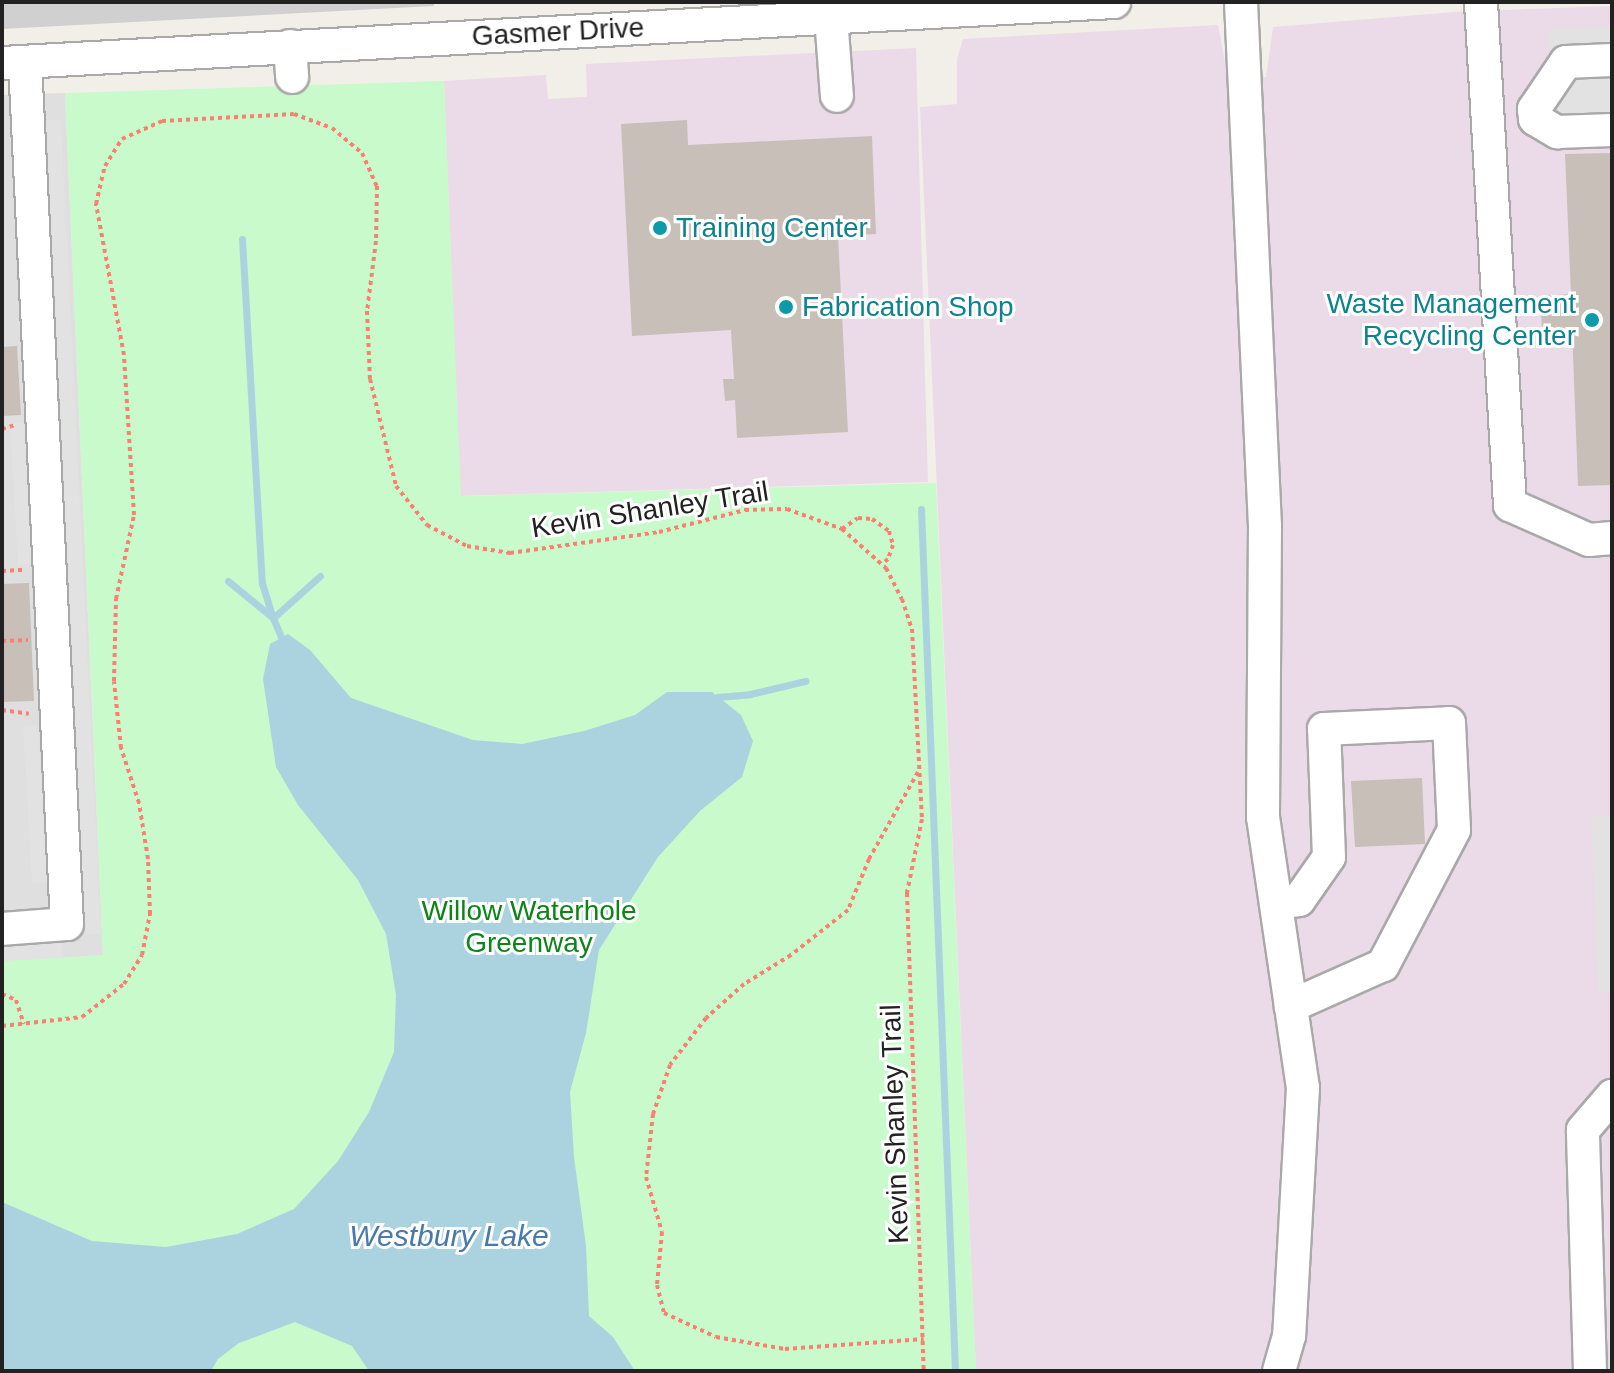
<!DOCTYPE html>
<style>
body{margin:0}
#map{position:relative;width:1614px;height:1373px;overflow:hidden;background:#f2efe9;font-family:Arial,sans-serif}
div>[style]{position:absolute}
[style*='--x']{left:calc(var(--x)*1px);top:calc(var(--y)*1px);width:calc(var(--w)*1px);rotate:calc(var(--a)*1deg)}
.residential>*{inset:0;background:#e0dfdf}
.industrial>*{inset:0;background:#ebdbe8}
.religious>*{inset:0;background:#d0d0d0}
.park>*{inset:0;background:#c8facc}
.parking>*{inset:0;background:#e2e2e2}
.water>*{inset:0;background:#aad3df}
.stream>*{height:7px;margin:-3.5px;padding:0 3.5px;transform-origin:3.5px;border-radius:3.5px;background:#aad3df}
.building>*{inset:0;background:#c7bfb8}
.path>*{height:4px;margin-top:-2px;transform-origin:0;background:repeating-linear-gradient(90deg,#fa8072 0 4px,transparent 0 8px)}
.roads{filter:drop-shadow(2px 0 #a9a9a9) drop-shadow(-2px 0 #a9a9a9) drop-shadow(0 2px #a9a9a9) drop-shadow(0 -2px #a9a9a9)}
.minor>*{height:32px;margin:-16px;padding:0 16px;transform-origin:16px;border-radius:16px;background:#fff}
.dots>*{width:22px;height:22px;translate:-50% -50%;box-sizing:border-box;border:4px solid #fff;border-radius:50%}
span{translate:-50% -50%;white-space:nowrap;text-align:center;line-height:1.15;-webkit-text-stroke:6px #fff;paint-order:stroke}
.street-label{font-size:28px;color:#222}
.culture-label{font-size:28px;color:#0d838f}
.left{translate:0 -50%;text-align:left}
.right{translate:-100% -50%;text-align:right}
.park-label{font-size:28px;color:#0c8416}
.water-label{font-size:30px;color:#4a7aab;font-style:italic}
.frame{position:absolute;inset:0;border:4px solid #222;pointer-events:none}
</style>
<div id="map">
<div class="residential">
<div style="clip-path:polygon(65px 93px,103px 956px,2px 961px,2px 95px)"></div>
</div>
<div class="industrial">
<div style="clip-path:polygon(1612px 6px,1612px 1371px,976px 1371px,920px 107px,957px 104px,957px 59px,963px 39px,1218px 25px,1228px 78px,1266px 77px,1273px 27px,1454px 12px)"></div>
<div style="clip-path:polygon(916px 48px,928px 482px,460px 496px,444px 81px,546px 75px,548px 99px,587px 97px,586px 64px)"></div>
</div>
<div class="religious">
<div style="clip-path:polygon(2px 2px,434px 2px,434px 6px,2px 29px)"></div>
</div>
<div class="park">
<div style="clip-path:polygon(444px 81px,461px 496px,936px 483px,976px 1371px,2px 1371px,2px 961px,103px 955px,65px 93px)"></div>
</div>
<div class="parking">
<div style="clip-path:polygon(1612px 26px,1612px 46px,1549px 50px,1548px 30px)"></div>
<div style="clip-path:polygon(1612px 71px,1612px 115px,1550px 118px,1548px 100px,1572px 74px)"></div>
<div style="clip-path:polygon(41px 120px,61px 120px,101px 934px,81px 934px)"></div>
<div style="clip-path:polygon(25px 422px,33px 564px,18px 565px,10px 423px)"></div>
<div style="clip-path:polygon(38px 725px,47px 882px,32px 883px,23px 726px)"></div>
<div style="clip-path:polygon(1612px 815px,1612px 991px,1599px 992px,1591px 816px)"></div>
<div style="clip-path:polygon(61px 938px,63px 958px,2px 961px,2px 941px)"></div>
</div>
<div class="water">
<div style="clip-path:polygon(288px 634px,310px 650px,351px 698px,473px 740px,522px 744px,584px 731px,635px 715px,667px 692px,712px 692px,741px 715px,753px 741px,742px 777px,700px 811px,658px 857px,599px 950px,586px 1033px,570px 1092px,574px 1157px,586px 1246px,589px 1316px,613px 1337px,635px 1371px,369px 1371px,352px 1346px,295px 1322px,239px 1343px,218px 1359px,211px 1371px,2px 1371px,2px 1202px,92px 1241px,166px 1247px,237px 1234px,294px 1209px,338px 1161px,369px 1112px,394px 1052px,396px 995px,386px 934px,358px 880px,298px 805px,276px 767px,263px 679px,270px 644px)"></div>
</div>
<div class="stream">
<div style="--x:242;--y:239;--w:345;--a:86.7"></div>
<div style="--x:262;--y:583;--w:37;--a:73"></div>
<div style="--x:921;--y:509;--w:863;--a:87.74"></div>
<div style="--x:228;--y:581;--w:57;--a:39.3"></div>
<div style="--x:284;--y:644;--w:28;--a:-113"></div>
<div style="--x:273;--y:618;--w:63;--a:-41.8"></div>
<div style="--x:713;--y:702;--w:7;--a:-45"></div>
<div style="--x:718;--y:697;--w:32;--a:-5"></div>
<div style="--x:750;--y:694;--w:57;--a:-13.3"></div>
</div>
<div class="building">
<div style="clip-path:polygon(687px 120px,688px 145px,872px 136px,876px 234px,838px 236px,848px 432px,737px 438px,735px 400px,725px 401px,723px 379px,734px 379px,731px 330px,632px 336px,621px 124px)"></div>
<div style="clip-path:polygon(1612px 153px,1612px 485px,1578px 486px,1572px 328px,1542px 330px,1540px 296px,1571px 294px,1565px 154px)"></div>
<div style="clip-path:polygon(17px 346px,21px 415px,2px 416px,2px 347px)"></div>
<div style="clip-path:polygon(29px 583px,34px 701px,2px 702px,2px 584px)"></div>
<div style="clip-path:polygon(1422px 778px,1425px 844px,1355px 847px,1351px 781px)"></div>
</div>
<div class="path">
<div style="--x:2;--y:429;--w:14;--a:-17"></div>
<div style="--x:842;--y:529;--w:19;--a:-35"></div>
<div style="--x:858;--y:518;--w:14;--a:4"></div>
<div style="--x:872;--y:519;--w:21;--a:35"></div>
<div style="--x:889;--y:531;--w:15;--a:74"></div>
<div style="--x:893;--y:545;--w:15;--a:110"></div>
<div style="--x:888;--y:559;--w:8;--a:140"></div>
<div style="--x:2;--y:571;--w:22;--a:-3"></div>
<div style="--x:2;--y:641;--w:26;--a:-2"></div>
<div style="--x:2;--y:710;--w:27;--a:8"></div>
<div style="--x:918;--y:772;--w:100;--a:119.4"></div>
<div style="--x:869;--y:859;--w:55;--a:112.4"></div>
<div style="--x:848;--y:910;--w:73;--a:141.7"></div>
<div style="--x:791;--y:955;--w:55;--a:148.3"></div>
<div style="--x:744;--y:984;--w:51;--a:138.2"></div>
<div style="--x:706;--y:1018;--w:59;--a:127.5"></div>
<div style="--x:670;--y:1065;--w:52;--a:109.1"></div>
<div style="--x:653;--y:1114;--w:63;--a:96.3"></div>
<div style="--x:646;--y:1177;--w:57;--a:73.8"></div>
<div style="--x:662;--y:1232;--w:53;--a:95.4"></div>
<div style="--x:657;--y:1285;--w:29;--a:76"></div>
<div style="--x:664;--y:1313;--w:57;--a:24.8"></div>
<div style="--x:716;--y:1337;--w:70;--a:9.9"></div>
<div style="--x:785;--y:1349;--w:139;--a:-4.1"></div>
<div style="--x:2;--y:994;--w:15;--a:23"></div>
<div style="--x:16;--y:1000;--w:25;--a:72"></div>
<div style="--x:2;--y:1026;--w:81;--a:-6.4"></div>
<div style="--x:82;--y:1017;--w:53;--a:-38.2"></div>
<div style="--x:124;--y:984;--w:34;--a:-58"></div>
<div style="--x:142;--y:955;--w:42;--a:-79"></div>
<div style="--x:150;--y:914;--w:55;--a:-92.1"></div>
<div style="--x:148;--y:859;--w:57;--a:-99.1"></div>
<div style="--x:139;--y:803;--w:58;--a:-108.1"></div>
<div style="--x:121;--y:748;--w:67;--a:-96"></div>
<div style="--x:114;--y:681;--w:82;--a:-88.6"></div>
<div style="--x:116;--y:599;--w:86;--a:-77.9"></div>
<div style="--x:134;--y:515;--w:160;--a:-93.6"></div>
<div style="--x:124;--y:355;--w:154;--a:-100.5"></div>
<div style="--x:96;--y:204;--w:39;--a:-77"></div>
<div style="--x:105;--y:166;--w:32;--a:-58"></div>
<div style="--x:122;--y:139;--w:44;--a:-24.2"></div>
<div style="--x:162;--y:121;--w:132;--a:-3"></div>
<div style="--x:294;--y:114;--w:40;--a:20.2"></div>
<div style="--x:332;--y:128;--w:39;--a:40"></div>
<div style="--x:362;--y:153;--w:36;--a:66"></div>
<div style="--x:377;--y:186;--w:55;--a:91"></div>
<div style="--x:376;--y:241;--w:71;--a:97.3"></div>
<div style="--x:367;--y:311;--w:68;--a:87.5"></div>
<div style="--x:370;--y:379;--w:110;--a:76.3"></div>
<div style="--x:396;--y:486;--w:50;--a:51.5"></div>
<div style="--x:427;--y:525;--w:45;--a:27.7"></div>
<div style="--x:467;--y:546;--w:44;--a:9.2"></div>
<div style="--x:510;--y:553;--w:150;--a:-8"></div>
<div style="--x:659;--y:532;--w:89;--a:-14.3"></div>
<div style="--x:745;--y:510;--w:42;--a:-1.4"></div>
<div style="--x:787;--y:509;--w:59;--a:20"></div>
<div style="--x:842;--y:529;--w:59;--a:41.6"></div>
<div style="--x:886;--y:568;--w:35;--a:63"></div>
<div style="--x:902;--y:599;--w:32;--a:72"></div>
<div style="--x:912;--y:629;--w:190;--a:87"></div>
<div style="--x:922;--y:819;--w:76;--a:101.5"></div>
<div style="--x:907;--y:893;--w:478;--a:88"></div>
</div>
<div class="roads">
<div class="minor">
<div style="--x:1241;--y:2;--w:525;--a:87.38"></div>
<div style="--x:1265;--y:526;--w:291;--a:90.4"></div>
<div style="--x:1263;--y:817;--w:274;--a:81.6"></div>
<div style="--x:1303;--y:1088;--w:248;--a:93.2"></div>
<div style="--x:1289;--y:1336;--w:36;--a:106"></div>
<div style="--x:1481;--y:2;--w:504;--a:86.7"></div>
<div style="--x:1510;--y:505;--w:86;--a:23.9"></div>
<div style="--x:1589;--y:540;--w:23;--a:-5"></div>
<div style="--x:831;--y:17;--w:79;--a:85.7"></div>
<div style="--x:290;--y:46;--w:31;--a:86"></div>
<div style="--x:1612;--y:60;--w:46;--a:177.5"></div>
<div style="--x:1566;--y:62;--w:57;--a:124.2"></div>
<div style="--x:1534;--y:109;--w:10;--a:84"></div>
<div style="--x:1535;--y:119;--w:26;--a:31"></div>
<div style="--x:1557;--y:132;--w:55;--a:-2.1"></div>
<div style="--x:2;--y:63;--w:1114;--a:-3.14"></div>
<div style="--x:1276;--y:903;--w:23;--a:-7"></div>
<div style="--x:1299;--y:900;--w:52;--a:-55.1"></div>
<div style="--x:1329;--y:857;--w:128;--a:-92.2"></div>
<div style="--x:1324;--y:729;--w:125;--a:-2.7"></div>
<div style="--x:1449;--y:723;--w:107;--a:87.3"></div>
<div style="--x:1454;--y:830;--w:153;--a:117.7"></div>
<div style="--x:1383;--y:965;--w:101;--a:156"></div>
<div style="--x:2;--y:929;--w:65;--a:-4.4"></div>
<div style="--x:67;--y:924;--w:863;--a:-92.79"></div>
<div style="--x:1590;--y:1371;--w:241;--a:-91.7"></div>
<div style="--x:1583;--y:1130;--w:45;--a:-49.5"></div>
</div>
</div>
<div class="dots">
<div style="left:660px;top:228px;background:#0f9aa8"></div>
<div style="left:786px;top:307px;background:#0f9aa8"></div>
<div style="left:1592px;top:320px;background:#0f9aa8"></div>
</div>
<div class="street-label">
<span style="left:558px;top:32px;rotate:-3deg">Gasmer Drive</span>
<span style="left:650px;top:510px;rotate:-9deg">Kevin Shanley Trail</span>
<span style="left:895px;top:1124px;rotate:-92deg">Kevin Shanley Trail</span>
</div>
<div class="culture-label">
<span class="left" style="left:676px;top:228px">Training Center</span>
<span class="right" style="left:1576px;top:320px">Waste Management<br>Recycling Center</span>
<span class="left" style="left:802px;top:307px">Fabrication Shop</span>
</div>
<div class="park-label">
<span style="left:529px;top:927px">Willow Waterhole<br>Greenway</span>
</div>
<div class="water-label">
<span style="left:449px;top:1236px">Westbury Lake</span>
</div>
<div class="frame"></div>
</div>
